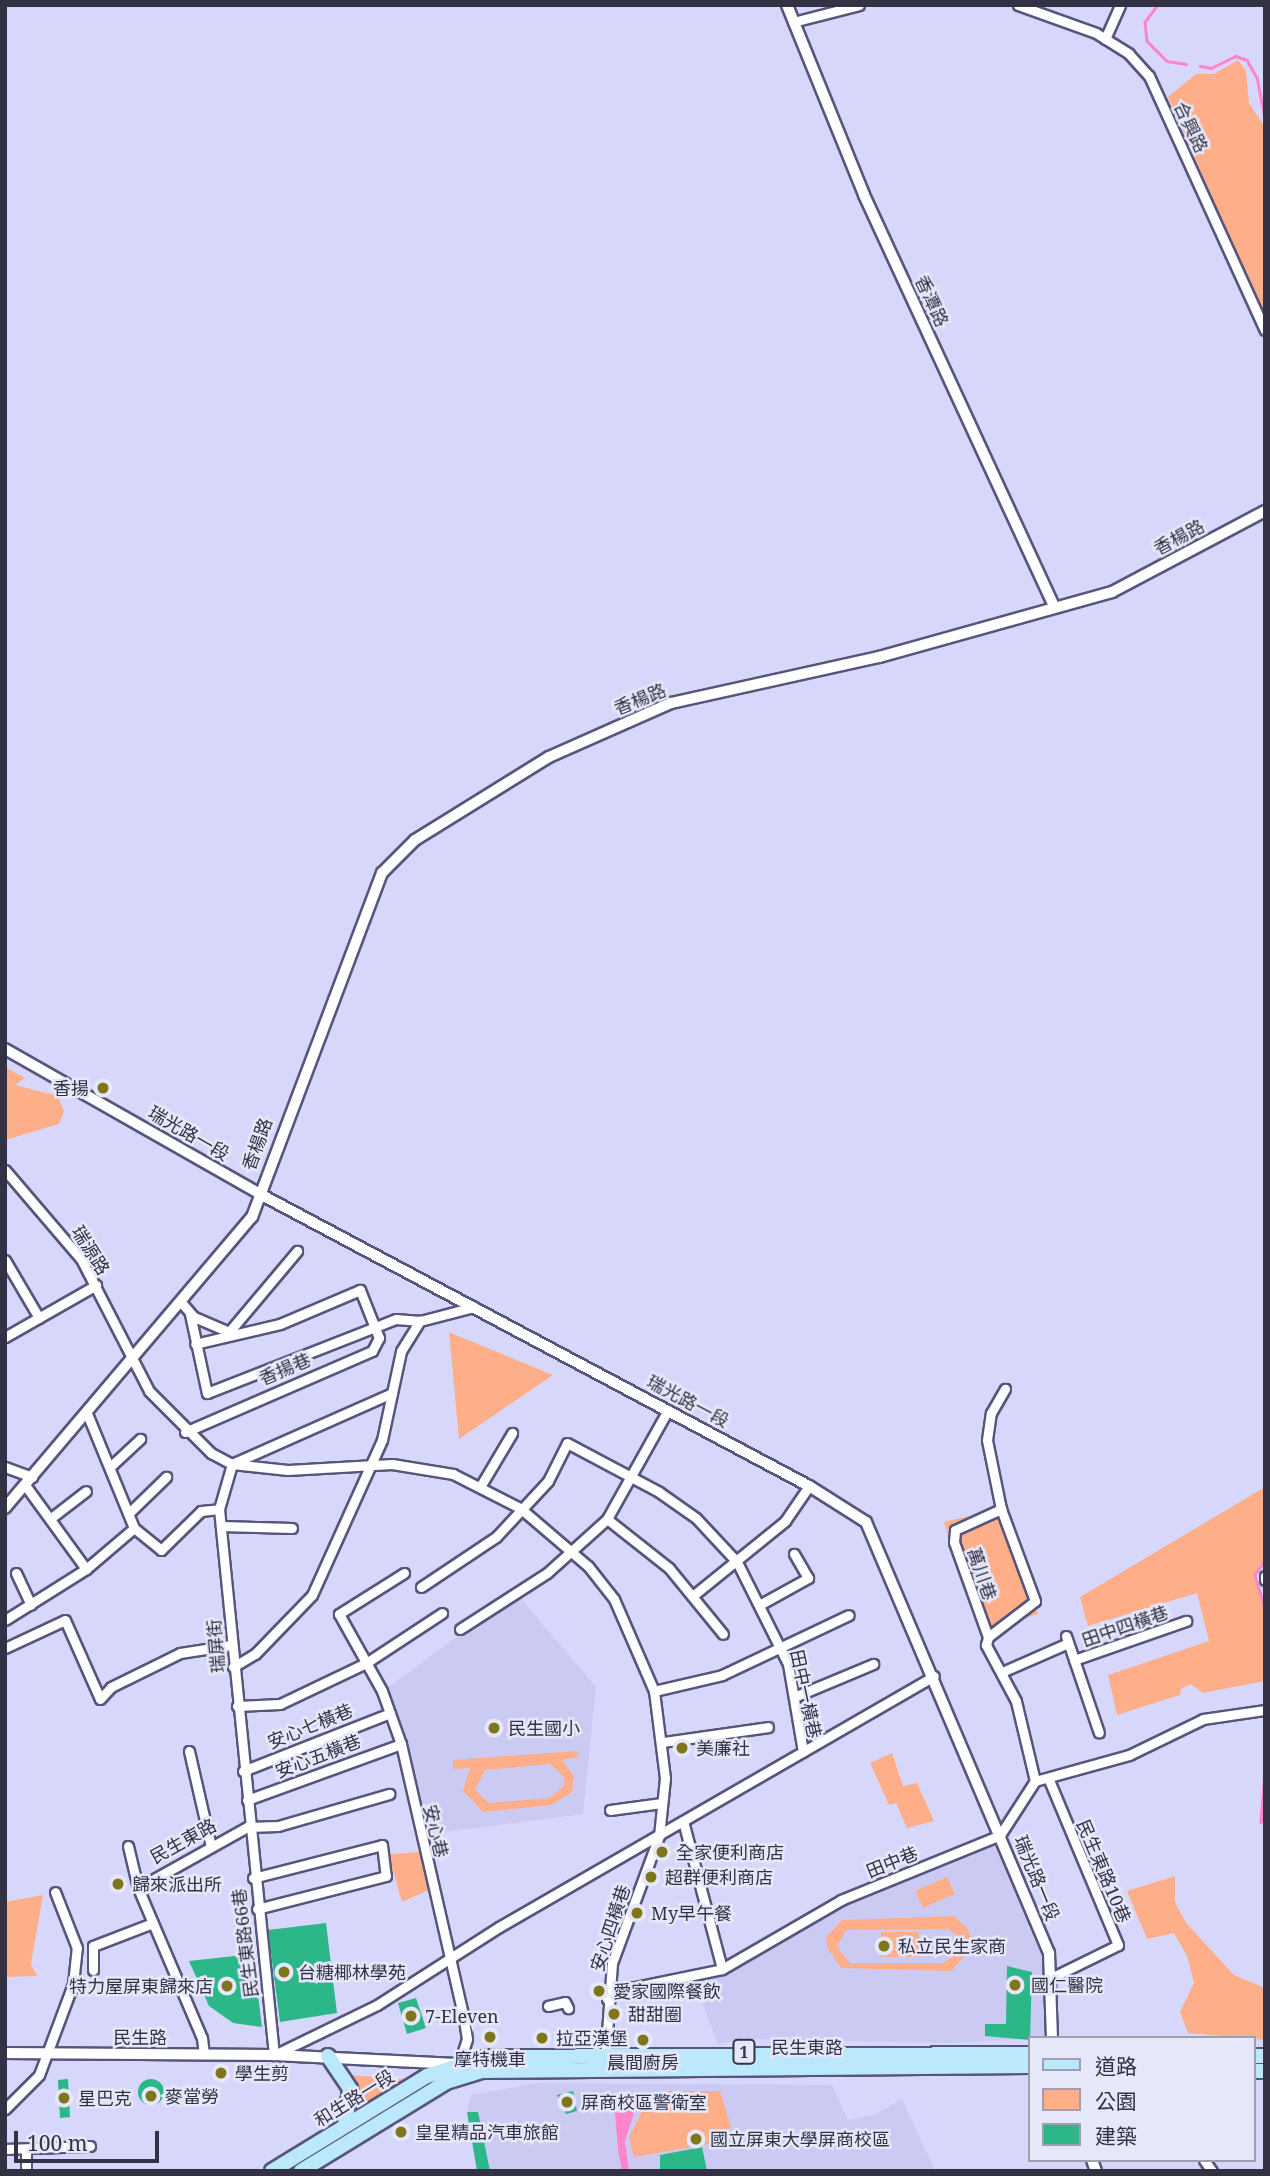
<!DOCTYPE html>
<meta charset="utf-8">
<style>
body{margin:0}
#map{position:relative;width:1270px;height:2176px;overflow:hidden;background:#d7d7fc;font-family:"Noto Serif","Noto Sans TC",serif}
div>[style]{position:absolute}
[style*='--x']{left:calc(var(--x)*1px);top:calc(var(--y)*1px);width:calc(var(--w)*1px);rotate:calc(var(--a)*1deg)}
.built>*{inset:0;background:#cacaf3}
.green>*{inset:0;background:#feae89}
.water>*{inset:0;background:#fe84cc}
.stream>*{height:2.5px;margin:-1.25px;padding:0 1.25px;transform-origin:1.25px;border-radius:1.25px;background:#fe84cc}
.building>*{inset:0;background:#2cb789}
.round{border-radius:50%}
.roads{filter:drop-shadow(2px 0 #56557c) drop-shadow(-2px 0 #56557c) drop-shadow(0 2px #56557c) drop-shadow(0 -2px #56557c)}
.minor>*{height:9px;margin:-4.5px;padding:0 4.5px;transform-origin:4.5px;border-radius:4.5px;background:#fff}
.tertiary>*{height:10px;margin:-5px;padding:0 5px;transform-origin:5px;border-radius:5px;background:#fff}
.primary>*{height:14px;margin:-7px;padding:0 7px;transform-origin:7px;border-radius:7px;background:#bbe8fb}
.dots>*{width:19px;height:19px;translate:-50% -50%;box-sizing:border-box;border:4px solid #e6e7f9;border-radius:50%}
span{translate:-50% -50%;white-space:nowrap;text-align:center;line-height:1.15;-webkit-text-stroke:5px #e6e7f9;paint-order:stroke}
.shield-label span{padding:2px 5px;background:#e6e7f9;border:2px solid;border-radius:5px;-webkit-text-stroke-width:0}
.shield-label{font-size:16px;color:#323244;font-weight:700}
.street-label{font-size:18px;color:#323244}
.poi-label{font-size:18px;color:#323244}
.right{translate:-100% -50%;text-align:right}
.left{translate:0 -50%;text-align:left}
.frame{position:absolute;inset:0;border:7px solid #323244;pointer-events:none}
.legend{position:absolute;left:1028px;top:2036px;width:228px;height:126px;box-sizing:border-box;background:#e6e7f9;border:2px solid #9e9fb1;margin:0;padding:9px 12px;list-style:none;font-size:21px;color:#323244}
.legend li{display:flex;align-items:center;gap:14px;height:35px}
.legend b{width:35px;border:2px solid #9e9fb1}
.scale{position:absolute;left:14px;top:2131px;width:145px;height:32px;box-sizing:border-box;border:4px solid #323244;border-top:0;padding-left:9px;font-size:21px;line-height:24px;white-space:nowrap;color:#323244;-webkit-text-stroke:5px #e6e7f9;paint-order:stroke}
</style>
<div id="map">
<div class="built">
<div style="clip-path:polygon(516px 1593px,596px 1687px,583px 1814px,421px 1835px,401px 1744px,382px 1692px)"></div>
<div style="clip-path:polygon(994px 1843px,1042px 1957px,1046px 2038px,949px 2043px,743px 2039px,718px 2044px,696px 1986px,743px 1965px,844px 1904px)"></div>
<div style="clip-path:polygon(537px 2083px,832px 2085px,848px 2120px,874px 2115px,902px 2099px,935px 2171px,477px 2171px,467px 2112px,471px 2095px)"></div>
</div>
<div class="green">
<div style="clip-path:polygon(1238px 60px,1246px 71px,1249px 103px,1265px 127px,1265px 316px,1168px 97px,1196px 74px,1214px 74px)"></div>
<div style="clip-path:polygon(5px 1067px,25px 1078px,15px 1085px,58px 1096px,64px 1112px,59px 1124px,5px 1140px)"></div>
<div style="clip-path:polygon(449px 1332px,451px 1333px,553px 1375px,459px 1439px)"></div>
<div style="clip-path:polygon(1265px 1487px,1265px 1561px,1255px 1575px,1265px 1608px,1265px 1681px,1203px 1693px,1191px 1684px,1181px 1689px,1180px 1695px,1117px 1715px,1108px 1675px,1209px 1641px,1197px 1593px,1088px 1626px,1080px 1597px)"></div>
<div style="clip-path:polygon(1004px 1508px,1038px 1614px,981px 1632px,944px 1522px)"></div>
<div style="clip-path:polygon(evenodd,577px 1751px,578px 1757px,562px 1760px,574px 1776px,572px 1792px,552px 1805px,483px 1812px,463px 1791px,470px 1768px,453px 1769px,453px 1760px,577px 1751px,550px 1764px,564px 1777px,564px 1786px,549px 1798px,489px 1803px,475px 1790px,485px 1770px,550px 1764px)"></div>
<div style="clip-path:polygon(892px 1753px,903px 1786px,917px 1783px,934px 1821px,907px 1828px,896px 1803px,889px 1805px,870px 1763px)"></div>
<div style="clip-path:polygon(387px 1849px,391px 1854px,420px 1852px,429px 1890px,402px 1902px)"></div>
<div style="clip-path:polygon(1175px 1876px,1175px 1902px,1186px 1923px,1234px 1975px,1265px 1988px,1265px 2040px,1188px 2033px,1180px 2012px,1194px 1983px,1187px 1956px,1174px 1933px,1147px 1939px,1127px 1891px)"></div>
<div style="clip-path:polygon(947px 1877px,955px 1894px,923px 1908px,915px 1891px)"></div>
<div style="clip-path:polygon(43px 1895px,31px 1964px,37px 1976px,5px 1977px,5px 1902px)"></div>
<div style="clip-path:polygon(evenodd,954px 1916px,968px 1929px,973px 1947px,951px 1971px,841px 1968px,827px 1947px,826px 1937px,842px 1920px,954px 1916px,948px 1929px,963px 1940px,957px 1954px,943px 1963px,850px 1963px,837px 1947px,846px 1930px,948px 1929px)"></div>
<div style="clip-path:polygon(881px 1932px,919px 1932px,919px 1957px,881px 1957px)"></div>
<div style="clip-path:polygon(346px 2075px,405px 2079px,358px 2108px)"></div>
<div style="clip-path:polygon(652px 2091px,720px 2091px,731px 2127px,715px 2143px,634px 2157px,629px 2137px)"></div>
</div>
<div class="water">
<div style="clip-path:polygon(621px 2104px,637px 2104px,625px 2141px,629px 2171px,622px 2171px,618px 2149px,615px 2113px)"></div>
</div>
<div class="stream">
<div style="--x:1158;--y:5;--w:21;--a:127"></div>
<div style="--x:1145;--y:22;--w:19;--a:84"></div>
<div style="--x:1147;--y:41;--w:28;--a:45"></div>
<div style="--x:1167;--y:61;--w:19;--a:9"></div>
<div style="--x:1200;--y:66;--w:11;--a:10"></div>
<div style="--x:1211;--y:68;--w:28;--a:-26"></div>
<div style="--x:1236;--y:56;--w:12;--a:20"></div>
<div style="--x:1247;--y:60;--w:20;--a:60"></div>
<div style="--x:1257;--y:77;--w:42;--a:79"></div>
<div style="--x:1265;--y:1561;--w:17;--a:126"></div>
<div style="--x:1255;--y:1575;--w:34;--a:73"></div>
<div style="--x:1265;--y:1771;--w:51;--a:94.5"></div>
<div style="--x:1261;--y:1822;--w:6;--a:-51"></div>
</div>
<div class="building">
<div style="clip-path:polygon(326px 1923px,337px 2013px,280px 2022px,268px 1930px)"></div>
<div style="clip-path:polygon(253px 1954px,262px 2027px,233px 2023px,209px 2006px,189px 1961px)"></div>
<div style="clip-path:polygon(1007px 1966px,1032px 1972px,1030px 2040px,985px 2036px,985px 2024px,1006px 2024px)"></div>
<div style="clip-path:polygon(416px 1998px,426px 2028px,407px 2034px,398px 2003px)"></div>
<div style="clip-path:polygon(68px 2079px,70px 2117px,60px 2118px,58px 2080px)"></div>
<div class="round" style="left:138px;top:2079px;width:26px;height:26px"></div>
<div style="clip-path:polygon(573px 2091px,577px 2111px,566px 2114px,557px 2095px)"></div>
<div style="clip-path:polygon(467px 2112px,478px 2112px,490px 2171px,477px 2171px)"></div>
<div style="clip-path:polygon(702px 2147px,707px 2171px,660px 2171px,660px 2155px)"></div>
</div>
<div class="roads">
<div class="minor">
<div style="--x:1018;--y:5;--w:83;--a:19.7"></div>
<div style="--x:1096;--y:33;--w:39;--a:32"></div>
<div style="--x:1129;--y:54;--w:30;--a:48"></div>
<div style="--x:1149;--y:76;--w:279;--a:65.5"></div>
<div style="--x:793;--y:22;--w:68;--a:-14.4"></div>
<div style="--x:1105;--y:39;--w:37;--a:-66"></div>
<div style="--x:5;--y:1170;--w:117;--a:49.5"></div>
<div style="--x:81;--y:1259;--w:148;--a:62.7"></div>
<div style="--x:149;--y:1391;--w:88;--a:45"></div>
<div style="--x:211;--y:1453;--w:24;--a:28"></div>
<div style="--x:232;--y:1464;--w:56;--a:6.1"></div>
<div style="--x:288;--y:1470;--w:104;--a:-3.3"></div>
<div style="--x:392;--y:1464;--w:62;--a:9.3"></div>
<div style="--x:453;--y:1474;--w:75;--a:26.9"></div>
<div style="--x:520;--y:1508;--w:89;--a:40.5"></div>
<div style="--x:588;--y:1566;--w:42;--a:51.8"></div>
<div style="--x:614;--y:1599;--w:100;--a:66.5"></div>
<div style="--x:654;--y:1691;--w:88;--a:82.8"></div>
<div style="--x:665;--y:1778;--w:58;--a:95.9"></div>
<div style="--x:659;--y:1836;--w:135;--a:110.3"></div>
<div style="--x:612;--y:1963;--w:97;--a:94.1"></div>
<div style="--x:5;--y:1260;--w:67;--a:59.6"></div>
<div style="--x:180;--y:1301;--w:21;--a:49"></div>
<div style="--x:194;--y:1317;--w:38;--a:23"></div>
<div style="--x:190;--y:1314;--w:81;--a:77.9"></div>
<div style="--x:207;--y:1393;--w:203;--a:-21.4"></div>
<div style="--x:396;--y:1319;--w:24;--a:5"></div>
<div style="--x:420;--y:1321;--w:56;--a:-14.5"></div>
<div style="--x:229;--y:1332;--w:106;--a:-50"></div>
<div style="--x:5;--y:1337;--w:105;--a:-29.7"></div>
<div style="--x:392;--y:1393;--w:175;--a:156.1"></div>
<div style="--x:232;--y:1464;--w:47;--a:106.1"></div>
<div style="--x:219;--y:1509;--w:549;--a:84.25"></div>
<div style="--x:274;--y:2055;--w:114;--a:-25.9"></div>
<div style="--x:377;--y:2005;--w:145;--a:-32.6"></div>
<div style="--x:499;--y:1927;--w:502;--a:-29.99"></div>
<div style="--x:86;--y:1411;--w:126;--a:67.7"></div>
<div style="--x:134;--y:1528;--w:35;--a:39"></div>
<div style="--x:161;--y:1550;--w:56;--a:-44.3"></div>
<div style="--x:201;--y:1511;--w:18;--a:-6"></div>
<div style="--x:185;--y:1432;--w:204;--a:-23.4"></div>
<div style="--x:372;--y:1351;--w:15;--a:-62"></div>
<div style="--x:379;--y:1338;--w:52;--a:-111.6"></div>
<div style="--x:360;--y:1290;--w:87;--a:157"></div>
<div style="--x:280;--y:1324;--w:87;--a:166.8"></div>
<div style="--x:111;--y:1466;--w:40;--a:-43"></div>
<div style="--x:5;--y:1467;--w:29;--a:20"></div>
<div style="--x:25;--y:1485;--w:104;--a:54"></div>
<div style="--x:480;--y:1487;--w:63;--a:-59.3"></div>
<div style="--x:1001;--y:1509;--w:70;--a:-101.5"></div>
<div style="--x:987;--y:1440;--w:27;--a:-82"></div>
<div style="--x:991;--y:1413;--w:28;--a:-60"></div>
<div style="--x:129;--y:1513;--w:52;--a:-44.2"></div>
<div style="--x:51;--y:1518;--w:44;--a:-37.6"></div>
<div style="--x:607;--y:1519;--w:79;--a:38.3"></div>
<div style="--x:669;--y:1568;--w:85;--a:50.7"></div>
<div style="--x:221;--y:1526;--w:71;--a:1.6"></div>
<div style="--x:16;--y:1573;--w:35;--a:65"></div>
<div style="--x:404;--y:1573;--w:77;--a:147.8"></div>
<div style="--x:339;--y:1614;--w:88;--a:60.8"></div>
<div style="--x:382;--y:1691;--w:56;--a:70.3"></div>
<div style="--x:401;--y:1744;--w:283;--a:77.1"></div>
<div style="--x:464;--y:2020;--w:19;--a:81"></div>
<div style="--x:467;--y:2039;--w:26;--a:108"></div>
<div style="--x:1265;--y:1576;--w:4;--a:90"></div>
<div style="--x:421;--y:1587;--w:90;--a:-33.7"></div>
<div style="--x:496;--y:1537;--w:76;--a:-47.1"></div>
<div style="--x:548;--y:1481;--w:42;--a:-63.4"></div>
<div style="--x:567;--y:1443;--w:104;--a:28"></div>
<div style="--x:659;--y:1492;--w:45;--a:35.1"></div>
<div style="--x:696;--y:1518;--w:60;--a:47"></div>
<div style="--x:737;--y:1562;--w:114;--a:63.4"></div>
<div style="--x:788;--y:1664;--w:89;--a:80.3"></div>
<div style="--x:695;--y:1594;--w:116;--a:-39"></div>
<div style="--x:785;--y:1521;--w:42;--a:-55.6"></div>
<div style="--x:761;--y:1604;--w:54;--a:-29"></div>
<div style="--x:808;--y:1578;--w:28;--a:-120"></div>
<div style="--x:5;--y:1620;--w:96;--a:-32.2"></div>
<div style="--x:86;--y:1569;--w:63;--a:-40.5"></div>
<div style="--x:460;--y:1629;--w:103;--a:-32.8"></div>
<div style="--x:547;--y:1573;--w:81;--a:-42"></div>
<div style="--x:607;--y:1519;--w:125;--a:-60.8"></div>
<div style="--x:1066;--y:1636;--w:102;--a:71.2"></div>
<div style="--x:5;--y:1648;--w:66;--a:-25"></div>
<div style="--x:65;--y:1620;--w:86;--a:66.1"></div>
<div style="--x:100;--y:1699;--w:16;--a:-47"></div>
<div style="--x:111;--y:1687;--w:77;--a:-26.2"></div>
<div style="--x:180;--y:1653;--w:52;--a:-8.9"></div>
<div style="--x:1074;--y:1660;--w:119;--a:-19.2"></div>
<div style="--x:233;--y:1667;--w:26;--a:-31"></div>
<div style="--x:255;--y:1654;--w:82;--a:-46"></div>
<div style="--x:312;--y:1595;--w:170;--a:-65.7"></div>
<div style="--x:382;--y:1440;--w:91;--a:-77.9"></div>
<div style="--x:401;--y:1351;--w:36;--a:-58"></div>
<div style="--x:1002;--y:1672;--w:72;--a:-23.7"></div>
<div style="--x:654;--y:1691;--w:70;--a:-13.2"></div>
<div style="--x:722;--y:1675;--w:140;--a:-25.3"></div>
<div style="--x:794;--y:1697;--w:86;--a:-22.7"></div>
<div style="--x:237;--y:1706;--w:43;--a:-2.7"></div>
<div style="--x:280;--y:1704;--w:95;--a:-25.5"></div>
<div style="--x:366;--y:1663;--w:91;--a:-33.3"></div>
<div style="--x:663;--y:1742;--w:106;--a:-8.1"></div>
<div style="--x:189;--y:1751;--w:98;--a:77.1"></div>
<div style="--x:243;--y:1771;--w:158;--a:-21.5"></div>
<div style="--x:1049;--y:1780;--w:179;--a:67.3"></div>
<div style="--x:1118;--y:1945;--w:72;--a:153.8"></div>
<div style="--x:1035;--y:1781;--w:98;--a:-15.5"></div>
<div style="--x:1129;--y:1755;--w:82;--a:-25.9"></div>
<div style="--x:1203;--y:1719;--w:63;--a:-8.3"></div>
<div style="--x:247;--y:1800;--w:164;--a:-20"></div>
<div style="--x:610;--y:1810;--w:52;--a:-7.7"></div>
<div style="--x:683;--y:1821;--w:153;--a:75.2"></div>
<div style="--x:128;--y:1846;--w:43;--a:76.6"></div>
<div style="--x:138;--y:1888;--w:163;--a:66.9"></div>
<div style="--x:202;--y:2038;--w:16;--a:83"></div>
<div style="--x:253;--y:1878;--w:133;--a:-14.3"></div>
<div style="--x:382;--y:1845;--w:31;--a:83"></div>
<div style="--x:386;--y:1876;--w:133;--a:165.7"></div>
<div style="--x:138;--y:1888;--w:125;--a:-29.2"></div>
<div style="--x:247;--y:1827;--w:31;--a:-2"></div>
<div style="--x:278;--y:1826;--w:116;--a:-16.1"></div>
<div style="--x:93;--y:1970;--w:24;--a:-90"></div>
<div style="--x:93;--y:1946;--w:64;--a:-21"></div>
<div style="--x:607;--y:1999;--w:17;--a:-33"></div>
<div style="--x:621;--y:1990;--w:103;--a:-11.7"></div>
<div style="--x:722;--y:1969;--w:138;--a:-30.1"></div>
<div style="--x:841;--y:1900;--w:172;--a:-22.2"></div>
<div style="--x:1000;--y:1835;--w:64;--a:-57.1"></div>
<div style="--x:1035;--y:1781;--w:82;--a:-103.4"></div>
<div style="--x:1016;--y:1701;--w:64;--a:-118.2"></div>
<div style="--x:986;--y:1645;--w:8;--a:-76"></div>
<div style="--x:988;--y:1637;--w:101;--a:-109.7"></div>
<div style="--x:954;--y:1542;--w:12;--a:-85"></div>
<div style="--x:955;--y:1530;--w:51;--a:-24.5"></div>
<div style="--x:1001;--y:1509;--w:98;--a:69.7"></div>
<div style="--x:1035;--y:1601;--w:59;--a:142.5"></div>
<div style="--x:548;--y:2006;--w:17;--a:-13"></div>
<div style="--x:565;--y:2002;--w:7;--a:63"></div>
<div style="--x:5;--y:2109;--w:48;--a:-45"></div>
<div style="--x:39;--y:2075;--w:97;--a:-69.5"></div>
<div style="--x:73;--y:1984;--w:36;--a:-84"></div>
<div style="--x:77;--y:1948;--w:60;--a:-111.4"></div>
<div style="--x:5;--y:2149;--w:85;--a:-2"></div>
<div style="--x:26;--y:2150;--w:21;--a:90"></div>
<div style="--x:1204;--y:2160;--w:14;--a:54"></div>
</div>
<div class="tertiary">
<div style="--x:787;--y:5;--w:205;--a:67.9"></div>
<div style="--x:864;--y:195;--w:454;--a:65.2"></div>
<div style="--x:5;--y:1049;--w:291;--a:29.6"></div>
<div style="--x:258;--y:1193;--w:624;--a:28"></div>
<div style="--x:809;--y:1486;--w:67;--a:32.3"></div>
<div style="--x:866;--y:1522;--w:468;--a:67"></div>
<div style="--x:1049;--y:1953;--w:85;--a:88"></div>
<div style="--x:5;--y:1508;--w:382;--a:-49.7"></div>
<div style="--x:252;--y:1217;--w:368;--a:-69.3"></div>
<div style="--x:382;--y:873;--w:47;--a:-45"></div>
<div style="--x:415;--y:840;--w:158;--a:-31.8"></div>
<div style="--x:549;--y:757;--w:133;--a:-23.9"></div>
<div style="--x:671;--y:703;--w:213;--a:-12.5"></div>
<div style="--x:879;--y:657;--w:242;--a:-15.6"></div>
<div style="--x:1112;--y:592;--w:173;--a:-27.9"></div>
<div style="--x:5;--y:2053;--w:269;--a:0.4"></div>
<div style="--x:274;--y:2055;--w:183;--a:2.8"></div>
<div style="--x:1092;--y:2160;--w:12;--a:70"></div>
</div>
<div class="primary">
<div style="--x:328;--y:2056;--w:40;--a:56"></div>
<div style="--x:350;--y:2089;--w:37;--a:98"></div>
<div style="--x:1254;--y:2056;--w:11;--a:0"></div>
<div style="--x:1254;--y:2071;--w:11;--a:0"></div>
<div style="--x:272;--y:2171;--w:182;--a:-31.5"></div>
<div style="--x:427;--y:2076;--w:63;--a:-17.6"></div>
<div style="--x:487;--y:2057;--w:543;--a:-0.32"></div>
<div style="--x:301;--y:2171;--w:170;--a:-31.5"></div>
<div style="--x:446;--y:2082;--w:39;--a:-17"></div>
<div style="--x:483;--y:2071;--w:547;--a:-0.52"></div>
</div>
</div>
<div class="dots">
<div style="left:103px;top:1088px;background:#7d761b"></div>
<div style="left:494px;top:1728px;background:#7d761b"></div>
<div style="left:682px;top:1748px;background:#7d761b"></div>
<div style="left:662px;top:1852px;background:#7d761b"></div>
<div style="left:651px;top:1877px;background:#7d761b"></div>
<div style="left:118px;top:1884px;background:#7d761b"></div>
<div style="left:637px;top:1913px;background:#7d761b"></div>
<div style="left:884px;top:1946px;background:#7d761b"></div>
<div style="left:284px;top:1972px;background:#7d761b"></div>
<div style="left:1015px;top:1985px;background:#7d761b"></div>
<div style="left:227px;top:1986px;background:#7d761b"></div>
<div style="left:599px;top:1991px;background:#7d761b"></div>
<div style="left:614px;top:2014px;background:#7d761b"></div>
<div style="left:411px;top:2016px;background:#7d761b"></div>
<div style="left:490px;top:2037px;background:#7d761b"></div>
<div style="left:542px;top:2038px;background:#7d761b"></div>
<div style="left:643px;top:2040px;background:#7d761b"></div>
<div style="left:221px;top:2073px;background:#7d761b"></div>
<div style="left:151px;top:2096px;background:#7d761b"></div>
<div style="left:64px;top:2098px;background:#7d761b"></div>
<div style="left:567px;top:2102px;background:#7d761b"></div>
<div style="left:401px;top:2132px;background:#7d761b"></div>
<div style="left:696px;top:2139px;background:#7d761b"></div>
</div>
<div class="shield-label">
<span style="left:744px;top:2052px">1</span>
</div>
<div class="street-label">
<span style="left:1191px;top:127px;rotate:64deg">合興路</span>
<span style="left:932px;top:301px;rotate:65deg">香潭路</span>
<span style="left:1179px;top:537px;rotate:-28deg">香楊路</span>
<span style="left:640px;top:699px;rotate:-22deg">香楊路</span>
<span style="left:189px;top:1133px;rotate:30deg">瑞光路一段</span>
<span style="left:257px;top:1144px;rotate:-70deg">香楊路</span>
<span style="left:91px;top:1250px;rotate:58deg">瑞源路</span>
<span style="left:285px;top:1369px;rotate:-23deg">香揚巷</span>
<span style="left:688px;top:1401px;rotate:28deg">瑞光路一段</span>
<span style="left:982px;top:1574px;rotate:71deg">萬川巷</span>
<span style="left:1125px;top:1626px;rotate:-19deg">田中四橫巷</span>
<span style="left:216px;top:1646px;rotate:-95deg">瑞屏街</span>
<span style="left:806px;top:1694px;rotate:78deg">田中一橫巷</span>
<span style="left:310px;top:1726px;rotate:-22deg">安心七橫巷</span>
<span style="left:318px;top:1756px;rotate:-21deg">安心五橫巷</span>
<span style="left:436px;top:1831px;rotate:77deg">安心巷</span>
<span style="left:183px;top:1841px;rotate:-29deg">民生東路</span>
<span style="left:892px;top:1862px;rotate:-22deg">田中巷</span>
<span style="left:1104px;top:1871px;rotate:67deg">民生東路10巷</span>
<span style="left:1037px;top:1878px;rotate:68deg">瑞光路一段</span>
<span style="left:610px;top:1928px;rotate:-72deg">安心四橫巷</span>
<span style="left:245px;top:1943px;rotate:-97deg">民生東路66巷</span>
<span style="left:140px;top:2037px">民生路</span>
<span style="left:807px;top:2047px">民生東路</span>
<span style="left:354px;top:2098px;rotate:-32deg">和生路一段</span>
</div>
<div class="poi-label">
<span class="right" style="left:89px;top:1088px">香揚</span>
<span class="left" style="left:508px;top:1728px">民生國小</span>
<span class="left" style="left:696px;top:1748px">美廉社</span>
<span class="left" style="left:676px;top:1852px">全家便利商店</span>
<span class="left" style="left:665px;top:1877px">超群便利商店</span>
<span class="left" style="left:132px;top:1884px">歸來派出所</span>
<span class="left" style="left:651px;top:1913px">My早午餐</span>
<span class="left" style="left:898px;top:1946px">私立民生家商</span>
<span class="left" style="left:298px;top:1972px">台糖椰林學苑</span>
<span class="left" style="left:1031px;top:1985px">國仁醫院</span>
<span class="right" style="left:213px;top:1986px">特力屋屏東歸來店</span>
<span class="left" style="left:613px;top:1991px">愛家國際餐飲</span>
<span class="left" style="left:628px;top:2014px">甜甜圈</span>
<span class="left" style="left:425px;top:2016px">7-Eleven</span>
<span class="left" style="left:556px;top:2038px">拉亞漢堡</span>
<span style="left:490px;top:2059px">摩特機車</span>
<span style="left:643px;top:2062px">晨間廚房</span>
<span class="left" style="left:235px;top:2073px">學生剪</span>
<span class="left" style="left:165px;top:2096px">麥當勞</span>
<span class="left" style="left:78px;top:2098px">星巴克</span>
<span class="left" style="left:581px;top:2102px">屏商校區警衛室</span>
<span class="left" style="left:415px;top:2132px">皇星精品汽車旅館</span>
<span class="left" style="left:710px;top:2139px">國立屏東大學屏商校區</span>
</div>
<div class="frame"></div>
<ul class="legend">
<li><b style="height:9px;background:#bbe8fb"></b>道路</li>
<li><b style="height:19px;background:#feae89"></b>公園</li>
<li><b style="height:19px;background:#2cb789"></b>建築</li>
</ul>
<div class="scale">100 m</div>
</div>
